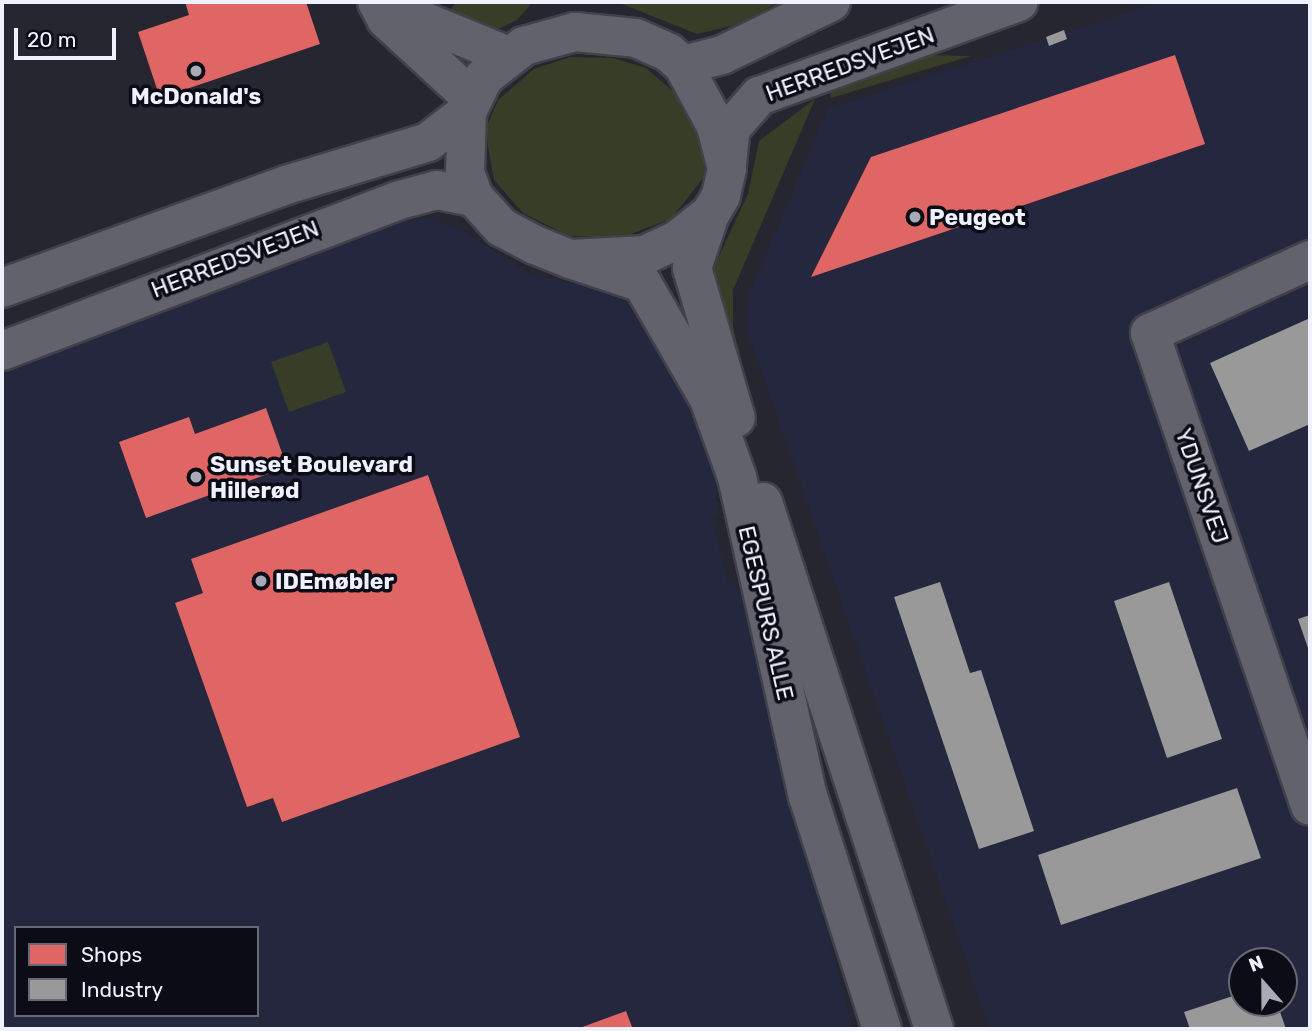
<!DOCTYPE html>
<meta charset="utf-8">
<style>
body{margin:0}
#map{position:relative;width:1312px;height:1031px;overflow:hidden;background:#252630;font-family:Rubik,sans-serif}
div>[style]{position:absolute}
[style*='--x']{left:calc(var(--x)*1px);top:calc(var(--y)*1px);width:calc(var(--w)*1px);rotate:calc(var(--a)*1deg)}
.built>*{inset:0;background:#24273e}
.green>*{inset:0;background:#373d26}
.shops>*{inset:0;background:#e06666}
.industry>*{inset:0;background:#999}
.roads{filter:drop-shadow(2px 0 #40414a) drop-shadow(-2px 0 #40414a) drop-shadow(0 2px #40414a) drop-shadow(0 -2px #40414a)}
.minor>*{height:38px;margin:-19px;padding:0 19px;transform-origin:19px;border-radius:19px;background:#61626b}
.dots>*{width:19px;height:19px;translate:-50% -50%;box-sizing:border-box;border:4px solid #0b0c15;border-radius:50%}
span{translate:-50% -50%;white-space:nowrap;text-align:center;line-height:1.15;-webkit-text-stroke:7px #0b0c15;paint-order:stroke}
.street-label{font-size:23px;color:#eff1ff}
.poi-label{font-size:23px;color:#eff1ff;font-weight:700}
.left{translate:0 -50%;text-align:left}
.frame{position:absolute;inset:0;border:4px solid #eff1ff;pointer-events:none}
.legend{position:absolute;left:14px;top:926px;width:245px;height:91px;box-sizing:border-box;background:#0b0c15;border:2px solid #666873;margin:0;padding:9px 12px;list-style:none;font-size:21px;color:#eff1ff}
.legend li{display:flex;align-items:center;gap:14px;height:35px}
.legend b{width:35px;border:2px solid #666873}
.north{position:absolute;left:1228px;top:947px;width:70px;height:70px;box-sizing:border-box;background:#0b0c15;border:2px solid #666873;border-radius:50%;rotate:339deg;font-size:19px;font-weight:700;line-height:28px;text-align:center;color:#eff1ff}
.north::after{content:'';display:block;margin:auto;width:24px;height:32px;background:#a8aab7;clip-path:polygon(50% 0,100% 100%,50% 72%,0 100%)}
.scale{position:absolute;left:14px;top:28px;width:102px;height:32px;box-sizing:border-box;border:4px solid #eff1ff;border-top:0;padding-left:9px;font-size:21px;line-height:24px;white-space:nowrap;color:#eff1ff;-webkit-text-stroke:5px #0b0c15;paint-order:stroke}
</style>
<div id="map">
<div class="built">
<div style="clip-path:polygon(evenodd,1159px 2px,1310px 2px,1310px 1029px,990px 1029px,748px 333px,747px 299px,828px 109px,1159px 2px,1242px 961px,1284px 961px,1284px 1003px,1242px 1003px,1242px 961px)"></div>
<div style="clip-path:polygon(evenodd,427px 217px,467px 232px,530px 274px,615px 292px,661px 344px,713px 449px,718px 516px,712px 519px,728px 583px,735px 582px,760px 630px,800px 828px,853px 1029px,2px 1029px,2px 374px,357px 235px,427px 217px,16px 928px,257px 928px,257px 1015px,16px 1015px,16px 928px)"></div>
</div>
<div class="green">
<div style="clip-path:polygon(456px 2px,533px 2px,517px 20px,494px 31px,448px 13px)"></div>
<div style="clip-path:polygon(617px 2px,780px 2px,735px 25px,697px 34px)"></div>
<div style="clip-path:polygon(933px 55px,971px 56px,831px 98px,830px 93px)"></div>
<div style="clip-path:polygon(570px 57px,613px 58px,646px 68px,697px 112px,707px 159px,704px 177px,671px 219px,620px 238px,569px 236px,523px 213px,494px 180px,485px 130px,498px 100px,534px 69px)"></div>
<div style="clip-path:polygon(815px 99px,733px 290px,733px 327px,758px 427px,751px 423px,712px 271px,748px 194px,759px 141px)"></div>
<div style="clip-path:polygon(328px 342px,346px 392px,289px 412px,271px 362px)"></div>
</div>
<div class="shops">
<div style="clip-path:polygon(185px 2px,306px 2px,320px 44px,160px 98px,138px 32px,189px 15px)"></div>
<div style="clip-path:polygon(1175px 55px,1205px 144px,811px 277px,871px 157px)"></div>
<div style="clip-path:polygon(266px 408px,287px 467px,146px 518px,119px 442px,189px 417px,195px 434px)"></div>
<div style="clip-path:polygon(428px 475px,520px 737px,282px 822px,273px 798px,247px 807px,175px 603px,203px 593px,191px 559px)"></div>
<div style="clip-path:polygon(626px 1011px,632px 1027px,577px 1029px)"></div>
</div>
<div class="industry">
<div style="clip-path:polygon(1064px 30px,1067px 39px,1049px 46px,1046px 37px)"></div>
<div style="clip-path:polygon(1310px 318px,1310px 424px,1249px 451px,1210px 363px)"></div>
<div style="clip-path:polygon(940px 582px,970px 673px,981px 670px,1034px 831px,979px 849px,894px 597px)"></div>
<div style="clip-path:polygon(1169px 582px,1222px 739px,1167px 758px,1114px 601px)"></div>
<div style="clip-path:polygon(1310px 615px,1310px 654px,1298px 619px)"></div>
<div style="clip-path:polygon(1237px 788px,1261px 858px,1061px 925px,1038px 855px)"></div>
<div style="clip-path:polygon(1242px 993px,1242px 1003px,1277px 1003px,1286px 1029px,1190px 1029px,1184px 1012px)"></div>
</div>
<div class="roads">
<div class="minor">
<div style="--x:377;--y:2;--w:139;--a:22.3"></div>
<div style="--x:379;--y:5;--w:16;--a:63"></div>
<div style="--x:386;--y:19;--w:117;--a:42.6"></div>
<div style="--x:575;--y:32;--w:61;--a:5.6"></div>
<div style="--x:636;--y:38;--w:36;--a:24"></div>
<div style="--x:669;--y:53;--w:18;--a:41"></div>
<div style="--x:683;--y:65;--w:69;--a:61.6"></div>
<div style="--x:716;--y:126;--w:44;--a:75.7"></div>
<div style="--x:727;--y:169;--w:28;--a:103"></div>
<div style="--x:721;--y:196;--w:21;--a:121"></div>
<div style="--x:710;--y:214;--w:42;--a:141.8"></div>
<div style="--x:677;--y:240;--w:35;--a:155"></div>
<div style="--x:645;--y:255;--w:75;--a:176.9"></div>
<div style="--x:570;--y:259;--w:38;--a:-158"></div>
<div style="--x:535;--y:245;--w:38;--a:-152"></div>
<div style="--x:501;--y:227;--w:40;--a:-132"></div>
<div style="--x:474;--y:197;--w:27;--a:-110"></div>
<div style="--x:465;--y:172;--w:60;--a:-88.1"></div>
<div style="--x:467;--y:112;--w:39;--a:-64"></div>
<div style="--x:484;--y:77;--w:51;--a:-37.8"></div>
<div style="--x:524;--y:46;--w:53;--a:-15.4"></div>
<div style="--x:683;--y:65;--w:40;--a:-14.4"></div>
<div style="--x:722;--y:55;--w:121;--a:-25.9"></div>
<div style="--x:727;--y:164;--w:36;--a:-84"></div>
<div style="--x:731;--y:128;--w:43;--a:-48.8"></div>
<div style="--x:759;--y:96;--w:276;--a:-19.9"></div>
<div style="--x:710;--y:214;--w:57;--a:108.4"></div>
<div style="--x:692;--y:268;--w:156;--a:73.7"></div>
<div style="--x:570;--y:259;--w:76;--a:18.4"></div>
<div style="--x:642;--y:283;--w:134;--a:60"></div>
<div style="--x:709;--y:399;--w:83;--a:70.3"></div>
<div style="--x:737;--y:477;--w:327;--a:77.5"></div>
<div style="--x:808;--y:796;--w:244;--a:72.4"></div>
<div style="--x:1310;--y:260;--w:176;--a:155.5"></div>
<div style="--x:1150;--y:333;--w:499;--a:71.3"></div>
<div style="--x:2;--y:288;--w:302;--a:-19.9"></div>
<div style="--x:286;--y:185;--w:148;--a:-16.8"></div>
<div style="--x:428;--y:142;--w:49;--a:-37.6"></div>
<div style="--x:2;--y:351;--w:422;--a:-20.8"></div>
<div style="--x:396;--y:201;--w:42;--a:-15"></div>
<div style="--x:437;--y:190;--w:38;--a:11"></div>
<div style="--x:763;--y:502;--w:554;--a:72.02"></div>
</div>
</div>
<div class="dots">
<div style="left:196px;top:71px;background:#a8aab7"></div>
<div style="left:915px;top:217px;background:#a8aab7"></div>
<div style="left:196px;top:477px;background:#a8aab7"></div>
<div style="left:261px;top:581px;background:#a8aab7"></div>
</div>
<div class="street-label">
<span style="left:850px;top:64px;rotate:-20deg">HERREDSVEJEN</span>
<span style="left:235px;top:259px;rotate:-21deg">HERREDSVEJEN</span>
<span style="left:1202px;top:486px;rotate:71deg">YDUNSVEJ</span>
<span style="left:766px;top:613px;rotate:77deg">EGESPURS ALLE</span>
</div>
<div class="poi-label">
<span style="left:196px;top:96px">McDonald's</span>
<span class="left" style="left:929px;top:217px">Peugeot</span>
<span class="left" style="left:210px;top:477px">Sunset Boulevard<br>Hillerød</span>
<span class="left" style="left:275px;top:581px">IDEmøbler</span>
</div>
<div class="frame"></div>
<ul class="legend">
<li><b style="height:19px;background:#e06666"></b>Shops</li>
<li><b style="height:19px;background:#999"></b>Industry</li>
</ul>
<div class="north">N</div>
<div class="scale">20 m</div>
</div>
